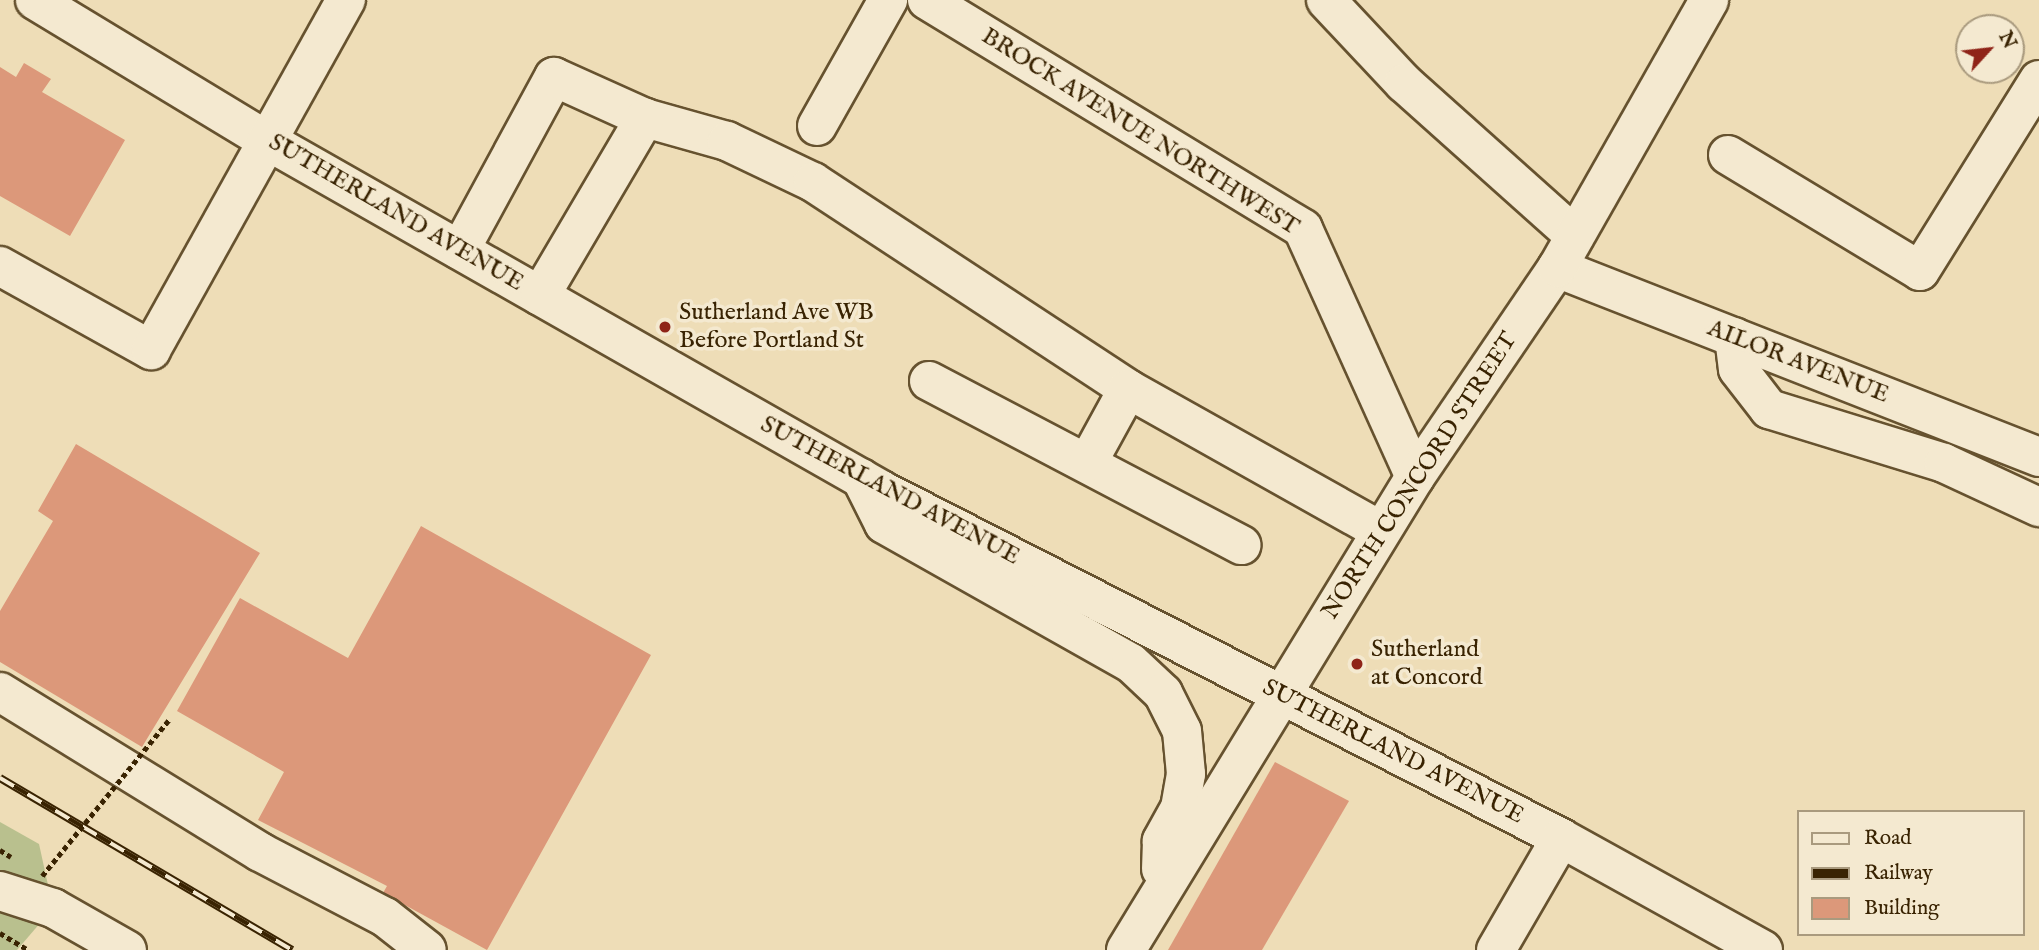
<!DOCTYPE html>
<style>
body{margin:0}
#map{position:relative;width:2039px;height:950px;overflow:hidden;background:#eeddb7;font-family:"IM FELL English",serif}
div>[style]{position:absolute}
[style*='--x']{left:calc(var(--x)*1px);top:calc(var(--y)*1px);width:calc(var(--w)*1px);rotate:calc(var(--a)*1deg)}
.green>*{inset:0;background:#b9c08e}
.building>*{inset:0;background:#dc987a}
.path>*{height:4.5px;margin-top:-2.25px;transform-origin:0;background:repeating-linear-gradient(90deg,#392302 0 5px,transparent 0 8.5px)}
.roads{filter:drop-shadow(2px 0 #66522f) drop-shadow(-2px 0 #66522f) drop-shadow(0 2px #66522f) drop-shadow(0 -2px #66522f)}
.minor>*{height:38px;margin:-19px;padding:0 19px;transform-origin:19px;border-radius:19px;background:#f4e9d0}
.rail>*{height:8px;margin-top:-4px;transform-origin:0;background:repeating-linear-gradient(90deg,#f4e9d0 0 16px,#392302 0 32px);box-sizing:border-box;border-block:2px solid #392302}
.path-bridge>*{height:4.5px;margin-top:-2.25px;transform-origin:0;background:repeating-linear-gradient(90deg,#392302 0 5px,transparent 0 8.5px)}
.dots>*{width:19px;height:19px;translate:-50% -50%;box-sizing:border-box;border:4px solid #f4e9d0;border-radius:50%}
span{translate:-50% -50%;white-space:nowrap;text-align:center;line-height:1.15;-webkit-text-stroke:7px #f4e9d0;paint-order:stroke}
.street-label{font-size:24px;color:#392302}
.poi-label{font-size:24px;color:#392302}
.left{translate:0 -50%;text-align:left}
.legend{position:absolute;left:1797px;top:810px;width:228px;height:126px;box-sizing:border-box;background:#f4e9d0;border:2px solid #a99a7e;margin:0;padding:9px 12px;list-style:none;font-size:21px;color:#392302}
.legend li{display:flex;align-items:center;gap:14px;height:35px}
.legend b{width:35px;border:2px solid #a99a7e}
.north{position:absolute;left:1955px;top:14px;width:70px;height:70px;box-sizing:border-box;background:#f4e9d0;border:2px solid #a99a7e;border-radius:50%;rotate:63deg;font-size:19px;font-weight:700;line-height:28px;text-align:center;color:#392302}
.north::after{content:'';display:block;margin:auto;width:24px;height:32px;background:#8f2418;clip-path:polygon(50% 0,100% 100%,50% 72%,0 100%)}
</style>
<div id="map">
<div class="green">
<div style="clip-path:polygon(0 822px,39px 844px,53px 908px,17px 950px,0 950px)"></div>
</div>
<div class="building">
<div style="clip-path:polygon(24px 63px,51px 79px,42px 92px,125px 140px,70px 236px,0 196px,0 67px,16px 77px)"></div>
<div style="clip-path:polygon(76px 444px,260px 553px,142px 747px,0 662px,0 611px,53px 521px,38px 511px)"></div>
<div style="clip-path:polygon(421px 526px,651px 655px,487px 950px,383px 893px,387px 886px,258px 820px,284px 772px,177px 711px,240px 598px,348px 658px)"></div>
<div style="clip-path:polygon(1275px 762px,1349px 801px,1262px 950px,1168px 950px)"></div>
</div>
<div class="path">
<div style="--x:0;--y:850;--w:13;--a:32"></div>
<div style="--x:0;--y:933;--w:33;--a:31"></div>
</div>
<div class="roads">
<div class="minor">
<div style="--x:35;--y:0;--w:270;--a:31.2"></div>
<div style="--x:266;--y:140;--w:710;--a:29.63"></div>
<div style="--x:883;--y:491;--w:762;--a:27.1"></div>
<div style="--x:1561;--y:838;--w:231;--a:29"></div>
<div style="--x:927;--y:0;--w:440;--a:31.3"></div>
<div style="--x:1303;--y:229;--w:272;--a:65.7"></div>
<div style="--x:1326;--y:0;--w:114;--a:46.8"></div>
<div style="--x:1404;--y:83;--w:229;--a:41.8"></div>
<div style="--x:817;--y:126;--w:145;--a:-60.6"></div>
<div style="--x:1728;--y:155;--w:224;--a:31.1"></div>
<div style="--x:1920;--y:271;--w:225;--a:-58.1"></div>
<div style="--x:460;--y:250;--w:197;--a:-61.5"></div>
<div style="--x:554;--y:77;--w:100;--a:24.3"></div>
<div style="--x:645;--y:118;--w:85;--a:15.7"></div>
<div style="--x:727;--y:141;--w:95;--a:25.5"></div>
<div style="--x:813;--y:182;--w:377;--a:33.3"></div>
<div style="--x:1128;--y:389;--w:290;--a:29.3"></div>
<div style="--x:0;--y:266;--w:173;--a:29.1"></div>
<div style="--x:151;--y:350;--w:401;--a:-60.9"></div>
<div style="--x:1557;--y:268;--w:518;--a:21.41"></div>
<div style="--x:540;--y:296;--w:207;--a:-59.5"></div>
<div style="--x:1734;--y:337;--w:32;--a:83"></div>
<div style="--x:1738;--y:369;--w:51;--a:52.2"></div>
<div style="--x:1769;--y:409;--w:183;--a:17.1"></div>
<div style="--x:1944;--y:463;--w:105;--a:24.9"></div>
<div style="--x:929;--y:381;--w:353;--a:27.7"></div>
<div style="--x:1088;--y:462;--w:83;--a:-61.3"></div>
<div style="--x:861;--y:478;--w:51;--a:63.4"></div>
<div style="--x:884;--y:524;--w:283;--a:29.4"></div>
<div style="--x:1131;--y:663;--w:44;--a:43.2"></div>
<div style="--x:1163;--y:693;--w:42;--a:63.4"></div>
<div style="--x:1182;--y:731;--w:43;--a:84.7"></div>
<div style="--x:1186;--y:774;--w:35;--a:100"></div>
<div style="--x:1180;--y:808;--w:38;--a:119"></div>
<div style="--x:1162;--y:841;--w:28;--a:92"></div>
<div style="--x:0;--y:692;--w:305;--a:31.6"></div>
<div style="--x:260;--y:852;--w:141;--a:27.5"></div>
<div style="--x:385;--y:917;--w:53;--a:38.2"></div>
<div style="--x:0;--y:891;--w:56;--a:17.8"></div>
<div style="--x:53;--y:908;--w:85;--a:29.6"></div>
<div style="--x:1126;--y:950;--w:554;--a:-58.58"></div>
<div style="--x:1415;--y:477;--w:253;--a:-55.8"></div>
<div style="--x:1557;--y:268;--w:308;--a:-60.4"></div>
<div style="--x:1496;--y:950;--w:129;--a:-59.9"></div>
</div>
</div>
<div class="rail">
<div style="--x:0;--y:778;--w:339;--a:30.5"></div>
</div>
<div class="path-bridge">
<div style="--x:42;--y:876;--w:201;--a:-50.9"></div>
</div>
<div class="dots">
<div style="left:665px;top:327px;background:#8f2418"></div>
<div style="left:1357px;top:664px;background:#8f2418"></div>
</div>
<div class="street-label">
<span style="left:1140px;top:132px;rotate:32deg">BROCK AVENUE NORTHWEST</span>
<span style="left:396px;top:213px;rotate:30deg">SUTHERLAND AVENUE</span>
<span style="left:1798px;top:362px;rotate:21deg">AILOR AVENUE</span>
<span style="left:1420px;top:476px;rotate:-57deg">NORTH CONCORD STREET</span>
<span style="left:890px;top:491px;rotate:28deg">SUTHERLAND AVENUE</span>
<span style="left:1393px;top:752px;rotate:27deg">SUTHERLAND AVENUE</span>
</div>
<div class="poi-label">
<span class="left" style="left:679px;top:327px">Sutherland Ave WB<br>Before Portland St</span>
<span class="left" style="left:1371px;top:664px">Sutherland<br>at Concord</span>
</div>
<ul class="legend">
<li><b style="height:9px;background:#f4e9d0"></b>Road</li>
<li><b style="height:9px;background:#392302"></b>Railway</li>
<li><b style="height:19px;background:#dc987a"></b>Building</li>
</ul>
<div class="north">N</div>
</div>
